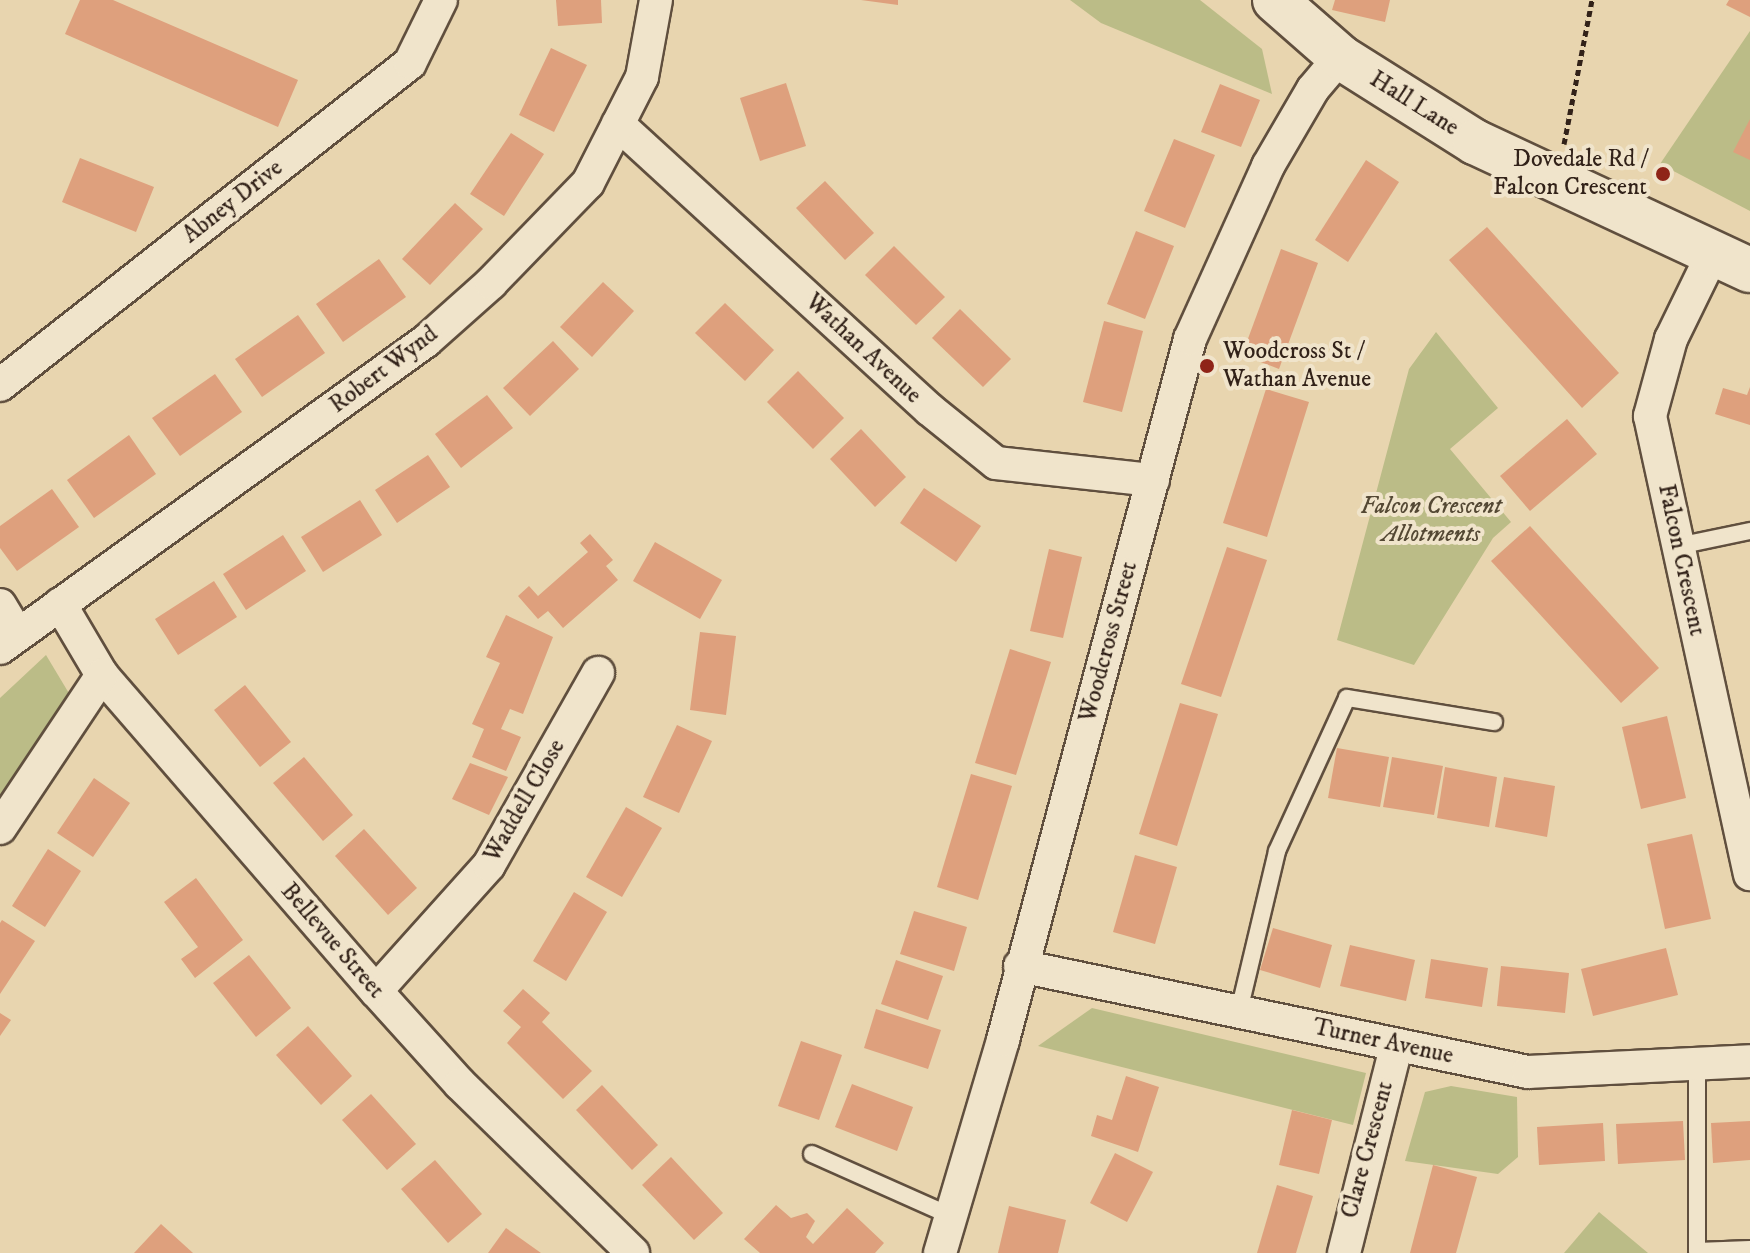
<!DOCTYPE html>
<style>
body{margin:0}
#map{position:relative;width:1750px;height:1253px;overflow:hidden;background:#e8d5af;font-family:"IM FELL DW Pica",serif}
div>[style]{position:absolute}
[style*='--x']{left:calc(var(--x)*1px);top:calc(var(--y)*1px);width:calc(var(--w)*1px);rotate:calc(var(--a)*1deg)}
.green>*{inset:0;background:#bbbc87}
.building>*{inset:0;background:#dea07d}
.path>*{height:5px;margin-top:-2.5px;transform-origin:0;background:repeating-linear-gradient(90deg,#322219 0 6px,transparent 0 10px)}
.roads{filter:drop-shadow(2px 0 #604f3e) drop-shadow(-2px 0 #604f3e) drop-shadow(0 2px #604f3e) drop-shadow(0 -2px #604f3e)}
.lane>*{height:16px;margin:-8px;padding:0 8px;transform-origin:8px;border-radius:8px;background:#f0e4cb}
.street>*{height:32px;margin:-16px;padding:0 16px;transform-origin:16px;border-radius:16px;background:#f0e4cb}
.secondary>*{height:44px;margin:-22px;padding:0 22px;transform-origin:22px;border-radius:22px;background:#f0e4cb}
.dots>*{width:22px;height:22px;translate:-50% -50%;box-sizing:border-box;border:4px solid #f0e4cb;border-radius:50%}
span{translate:-50% -50%;white-space:nowrap;text-align:center;line-height:1.15;-webkit-text-stroke:8px #f0e4cb;paint-order:stroke}
.street-label{font-size:24px;color:#322219}
.poi-label{font-size:24px;color:#322219}
.right{translate:-100% -50%;text-align:right}
.left{translate:0 -50%;text-align:left}
.park-label{font-size:24px;color:#544834;font-style:italic}
</style>
<div id="map">
<div class="green">
<div style="clip-path:polygon(1070px 0,1200px 0,1262px 49px,1272px 94px,1101px 23px)"></div>
<div style="clip-path:polygon(1750px 31px,1750px 211px,1660px 164px)"></div>
<div style="clip-path:polygon(1436px 332px,1498px 408px,1450px 449px,1511px 522px,1493px 538px,1414px 665px,1337px 640px,1409px 369px)"></div>
<div style="clip-path:polygon(46px 655px,70px 695px,0 800px,0 698px)"></div>
<div style="clip-path:polygon(1092px 1008px,1366px 1073px,1353px 1125px,1038px 1046px)"></div>
<div style="clip-path:polygon(1451px 1086px,1517px 1097px,1518px 1157px,1498px 1174px,1405px 1161px,1425px 1092px)"></div>
<div style="clip-path:polygon(1599px 1212px,1648px 1253px,1564px 1253px)"></div>
</div>
<div class="building">
<div style="clip-path:polygon(80px 0,113px 0,298px 80px,278px 127px,65px 34px)"></div>
<div style="clip-path:polygon(556px 0,601px 0,602px 23px,558px 26px)"></div>
<div style="clip-path:polygon(861px 0,898px 0,898px 5px)"></div>
<div style="clip-path:polygon(1335px 0,1390px 0,1385px 22px,1332px 10px)"></div>
<div style="clip-path:polygon(1729px 0,1750px 0,1750px 17px,1726px 5px)"></div>
<div style="clip-path:polygon(551px 48px,587px 65px,554px 132px,519px 115px)"></div>
<div style="clip-path:polygon(786px 83px,806px 146px,760px 161px,740px 98px)"></div>
<div style="clip-path:polygon(1220px 84px,1260px 100px,1241px 147px,1201px 132px)"></div>
<div style="clip-path:polygon(1750px 119px,1750px 160px,1733px 152px)"></div>
<div style="clip-path:polygon(511px 133px,544px 154px,504px 216px,470px 194px)"></div>
<div style="clip-path:polygon(1174px 139px,1215px 155px,1185px 228px,1144px 211px)"></div>
<div style="clip-path:polygon(80px 158px,154px 187px,136px 232px,62px 202px)"></div>
<div style="clip-path:polygon(1366px 160px,1399px 182px,1348px 262px,1315px 240px)"></div>
<div style="clip-path:polygon(825px 181px,874px 233px,845px 260px,796px 208px)"></div>
<div style="clip-path:polygon(455px 203px,483px 229px,430px 285px,402px 259px)"></div>
<div style="clip-path:polygon(1487px 227px,1619px 373px,1582px 408px,1449px 260px)"></div>
<div style="clip-path:polygon(1136px 231px,1174px 246px,1145px 319px,1107px 304px)"></div>
<div style="clip-path:polygon(894px 246px,945px 297px,916px 325px,865px 275px)"></div>
<div style="clip-path:polygon(1281px 249px,1318px 263px,1279px 369px,1242px 355px)"></div>
<div style="clip-path:polygon(379px 259px,406px 297px,343px 342px,316px 304px)"></div>
<div style="clip-path:polygon(603px 282px,634px 311px,592px 357px,560px 327px)"></div>
<div style="clip-path:polygon(725px 303px,774px 350px,745px 381px,695px 333px)"></div>
<div style="clip-path:polygon(960px 309px,1011px 359px,983px 387px,932px 338px)"></div>
<div style="clip-path:polygon(298px 315px,325px 353px,262px 397px,235px 359px)"></div>
<div style="clip-path:polygon(1104px 321px,1143px 331px,1122px 412px,1083px 402px)"></div>
<div style="clip-path:polygon(553px 341px,579px 369px,530px 416px,503px 388px)"></div>
<div style="clip-path:polygon(798px 371px,844px 418px,813px 449px,767px 402px)"></div>
<div style="clip-path:polygon(215px 374px,242px 412px,180px 456px,152px 418px)"></div>
<div style="clip-path:polygon(1750px 387px,1750px 425px,1715px 414px,1723px 388px,1747px 395px)"></div>
<div style="clip-path:polygon(1266px 389px,1309px 402px,1267px 537px,1223px 523px)"></div>
<div style="clip-path:polygon(487px 395px,513px 428px,461px 468px,435px 434px)"></div>
<div style="clip-path:polygon(1567px 419px,1597px 454px,1530px 511px,1500px 476px)"></div>
<div style="clip-path:polygon(861px 429px,906px 477px,875px 507px,830px 459px)"></div>
<div style="clip-path:polygon(129px 435px,156px 474px,94px 518px,67px 480px)"></div>
<div style="clip-path:polygon(428px 455px,450px 487px,397px 523px,375px 490px)"></div>
<div style="clip-path:polygon(924px 488px,981px 526px,956px 562px,900px 523px)"></div>
<div style="clip-path:polygon(52px 489px,79px 527px,17px 571px,0 548px,0 526px)"></div>
<div style="clip-path:polygon(360px 500px,382px 535px,323px 572px,301px 537px)"></div>
<div style="clip-path:polygon(1530px 526px,1659px 668px,1621px 703px,1491px 561px)"></div>
<div style="clip-path:polygon(590px 534px,613px 560px,606px 566px,618px 580px,563px 628px,548px 611px,538px 619px,518px 596px,529px 586px,538px 596px,588px 552px,580px 543px)"></div>
<div style="clip-path:polygon(283px 535px,306px 571px,246px 610px,223px 574px)"></div>
<div style="clip-path:polygon(655px 542px,722px 580px,700px 619px,633px 581px)"></div>
<div style="clip-path:polygon(1227px 547px,1267px 560px,1221px 697px,1181px 684px)"></div>
<div style="clip-path:polygon(1049px 549px,1082px 557px,1063px 638px,1030px 631px)"></div>
<div style="clip-path:polygon(214px 581px,237px 617px,178px 655px,155px 619px)"></div>
<div style="clip-path:polygon(506px 615px,553px 637px,523px 714px,510px 709px,501px 729px,521px 737px,506px 771px,472px 757px,484px 729px,472px 724px,500px 663px,486px 657px)"></div>
<div style="clip-path:polygon(700px 632px,736px 636px,726px 715px,690px 710px)"></div>
<div style="clip-path:polygon(1010px 649px,1051px 662px,1016px 775px,975px 763px)"></div>
<div style="clip-path:polygon(245px 685px,291px 742px,260px 767px,214px 710px)"></div>
<div style="clip-path:polygon(1180px 703px,1218px 714px,1177px 846px,1139px 834px)"></div>
<div style="clip-path:polygon(1667px 716px,1686px 798px,1641px 809px,1622px 727px)"></div>
<div style="clip-path:polygon(677px 725px,712px 741px,679px 813px,643px 797px)"></div>
<div style="clip-path:polygon(1337px 748px,1389px 757px,1380px 807px,1328px 798px)"></div>
<div style="clip-path:polygon(304px 757px,353px 815px,323px 841px,273px 783px)"></div>
<div style="clip-path:polygon(1392px 757px,1443px 766px,1434px 815px,1383px 807px)"></div>
<div style="clip-path:polygon(470px 763px,508px 777px,489px 815px,452px 799px)"></div>
<div style="clip-path:polygon(1445px 767px,1497px 777px,1489px 827px,1437px 818px)"></div>
<div style="clip-path:polygon(971px 774px,1012px 786px,978px 900px,937px 887px)"></div>
<div style="clip-path:polygon(1504px 777px,1555px 786px,1547px 837px,1495px 827px)"></div>
<div style="clip-path:polygon(94px 778px,130px 803px,93px 857px,57px 833px)"></div>
<div style="clip-path:polygon(626px 807px,662px 828px,622px 897px,586px 877px)"></div>
<div style="clip-path:polygon(364px 829px,417px 888px,388px 915px,335px 856px)"></div>
<div style="clip-path:polygon(1692px 834px,1711px 919px,1665px 929px,1647px 844px)"></div>
<div style="clip-path:polygon(48px 849px,81px 871px,45px 927px,12px 906px)"></div>
<div style="clip-path:polygon(1135px 855px,1177px 867px,1155px 944px,1113px 932px)"></div>
<div style="clip-path:polygon(196px 878px,243px 940px,195px 978px,181px 959px,198px 947px,164px 902px)"></div>
<div style="clip-path:polygon(574px 892px,607px 912px,566px 981px,533px 961px)"></div>
<div style="clip-path:polygon(914px 911px,967px 927px,954px 971px,900px 954px)"></div>
<div style="clip-path:polygon(2px 920px,35px 941px,0 994px,0 923px)"></div>
<div style="clip-path:polygon(1273px 928px,1332px 945px,1320px 988px,1260px 970px)"></div>
<div style="clip-path:polygon(1350px 945px,1415px 960px,1406px 1001px,1340px 986px)"></div>
<div style="clip-path:polygon(1666px 948px,1678px 995px,1593px 1016px,1581px 969px)"></div>
<div style="clip-path:polygon(249px 955px,291px 1008px,256px 1037px,213px 983px)"></div>
<div style="clip-path:polygon(1431px 959px,1488px 968px,1482px 1007px,1425px 998px)"></div>
<div style="clip-path:polygon(896px 960px,943px 976px,928px 1020px,881px 1004px)"></div>
<div style="clip-path:polygon(1501px 966px,1569px 973px,1565px 1013px,1497px 1006px)"></div>
<div style="clip-path:polygon(523px 989px,550px 1013px,542px 1022px,592px 1071px,563px 1099px,507px 1043px,521px 1027px,503px 1011px)"></div>
<div style="clip-path:polygon(876px 1009px,941px 1030px,928px 1069px,864px 1048px)"></div>
<div style="clip-path:polygon(0 1013px,11px 1020px,0 1036px)"></div>
<div style="clip-path:polygon(308px 1026px,352px 1076px,321px 1105px,276px 1055px)"></div>
<div style="clip-path:polygon(801px 1041px,842px 1055px,819px 1120px,778px 1106px)"></div>
<div style="clip-path:polygon(1126px 1076px,1159px 1087px,1138px 1152px,1091px 1136px,1097px 1115px,1112px 1120px)"></div>
<div style="clip-path:polygon(852px 1084px,913px 1107px,897px 1151px,835px 1127px)"></div>
<div style="clip-path:polygon(602px 1085px,658px 1145px,632px 1170px,576px 1110px)"></div>
<div style="clip-path:polygon(371px 1094px,416px 1144px,387px 1170px,342px 1120px)"></div>
<div style="clip-path:polygon(1292px 1110px,1332px 1120px,1319px 1174px,1279px 1165px)"></div>
<div style="clip-path:polygon(1683px 1121px,1685px 1160px,1618px 1164px,1616px 1124px)"></div>
<div style="clip-path:polygon(1750px 1121px,1750px 1160px,1713px 1163px,1711px 1123px)"></div>
<div style="clip-path:polygon(1603px 1123px,1605px 1161px,1539px 1165px,1537px 1127px)"></div>
<div style="clip-path:polygon(1115px 1153px,1153px 1172px,1127px 1222px,1090px 1203px)"></div>
<div style="clip-path:polygon(671px 1157px,723px 1213px,694px 1240px,642px 1185px)"></div>
<div style="clip-path:polygon(435px 1160px,482px 1214px,448px 1243px,401px 1189px)"></div>
<div style="clip-path:polygon(1433px 1165px,1477px 1177px,1456px 1253px,1410px 1253px)"></div>
<div style="clip-path:polygon(1277px 1185px,1313px 1196px,1296px 1253px,1257px 1253px)"></div>
<div style="clip-path:polygon(776px 1205px,791px 1218px,807px 1213px,815px 1221px,806px 1237px,813px 1244px,847px 1208px,884px 1243px,875px 1253px,760px 1253px,744px 1239px)"></div>
<div style="clip-path:polygon(1009px 1206px,1066px 1220px,1058px 1253px,998px 1253px)"></div>
<div style="clip-path:polygon(161px 1224px,193px 1253px,134px 1253px)"></div>
<div style="clip-path:polygon(506px 1228px,541px 1253px,488px 1253px)"></div>
</div>
<div class="path">
<div style="--x:1564;--y:144;--w:147;--a:-79"></div>
</div>
<div class="roads">
<div class="lane">
<div style="--x:1678;--y:546;--w:74;--a:-11.8"></div>
<div style="--x:1239;--y:1011;--w:164;--a:-76.6"></div>
<div style="--x:1277;--y:851;--w:168;--a:-65.4"></div>
<div style="--x:1347;--y:698;--w:149;--a:9.3"></div>
<div style="--x:1697;--y:1064;--w:187;--a:90"></div>
<div style="--x:1697;--y:1251;--w:53;--a:-2.2"></div>
<div style="--x:812;--y:1154;--w:152;--a:24"></div>
</div>
<div class="street">
<div style="--x:618;--y:124;--w:422;--a:42.5"></div>
<div style="--x:929;--y:409;--w:86;--a:38.9"></div>
<div style="--x:996;--y:463;--w:158;--a:6.2"></div>
<div style="--x:1713;--y:253;--w:96;--a:116"></div>
<div style="--x:1671;--y:339;--w:80;--a:105.3"></div>
<div style="--x:1650;--y:416;--w:469;--a:77.7"></div>
<div style="--x:0;--y:385;--w:521;--a:-38.14"></div>
<div style="--x:410;--y:63;--w:70;--a:-63.8"></div>
<div style="--x:60;--y:604;--w:82;--a:59.4"></div>
<div style="--x:102;--y:675;--w:418;--a:49.1"></div>
<div style="--x:376;--y:991;--w:125;--a:47.9"></div>
<div style="--x:460;--y:1084;--w:242;--a:44.3"></div>
<div style="--x:0;--y:605;--w:33;--a:59"></div>
<div style="--x:0;--y:648;--w:525;--a:-35.78"></div>
<div style="--x:426;--y:341;--w:87;--a:-41.7"></div>
<div style="--x:491;--y:283;--w:139;--a:-45.9"></div>
<div style="--x:588;--y:183;--w:119;--a:-63"></div>
<div style="--x:642;--y:77;--w:78;--a:-79.7"></div>
<div style="--x:0;--y:828;--w:184;--a:-56.3"></div>
<div style="--x:1020;--y:966;--w:519;--a:11.79"></div>
<div style="--x:1528;--y:1072;--w:222;--a:-2.8"></div>
<div style="--x:376;--y:991;--w:169;--a:-48.1"></div>
<div style="--x:489;--y:865;--w:221;--a:-60.4"></div>
<div style="--x:940;--y:1253;--w:222;--a:-73.5"></div>
<div style="--x:1003;--y:1040;--w:726;--a:-75.06"></div>
<div style="--x:1190;--y:339;--w:190;--a:-65.7"></div>
<div style="--x:1268;--y:166;--w:89;--a:-59.7"></div>
<div style="--x:1313;--y:89;--w:42;--a:-49.8"></div>
<div style="--x:1344;--y:1253;--w:212;--a:-75.8"></div>
</div>
<div class="secondary">
<div style="--x:1275;--y:0;--w:86;--a:41.2"></div>
<div style="--x:1340;--y:57;--w:160;--a:32.2"></div>
<div style="--x:1475;--y:142;--w:303;--a:25"></div>
</div>
</div>
<div class="dots">
<div style="left:1663px;top:174px;background:#8f2418"></div>
<div style="left:1207px;top:366px;background:#8f2418"></div>
</div>
<div class="street-label">
<span style="left:1414px;top:104px;rotate:32deg">Hall Lane</span>
<span style="left:233px;top:202px;rotate:-38deg">Abney Drive</span>
<span style="left:863px;top:349px;rotate:43deg">Wathan Avenue</span>
<span style="left:384px;top:370px;rotate:-37deg">Robert Wynd</span>
<span style="left:1681px;top:560px;rotate:78deg">Falcon Crescent</span>
<span style="left:1109px;top:642px;rotate:-75deg">Woodcross Street</span>
<span style="left:525px;top:801px;rotate:-60deg">Waddell Close</span>
<span style="left:332px;top:941px;rotate:49deg">Bellevue Street</span>
<span style="left:1383px;top:1042px;rotate:12deg">Turner Avenue</span>
<span style="left:1368px;top:1150px;rotate:-75deg">Clare Crescent</span>
</div>
<div class="poi-label">
<span class="right" style="left:1647px;top:174px">Dovedale Rd /<br>Falcon Crescent</span>
<span class="left" style="left:1223px;top:366px">Woodcross St /<br>Wathan Avenue</span>
</div>
<div class="park-label">
<span style="left:1431px;top:521px">Falcon Crescent<br>Allotments</span>
</div>
</div>
